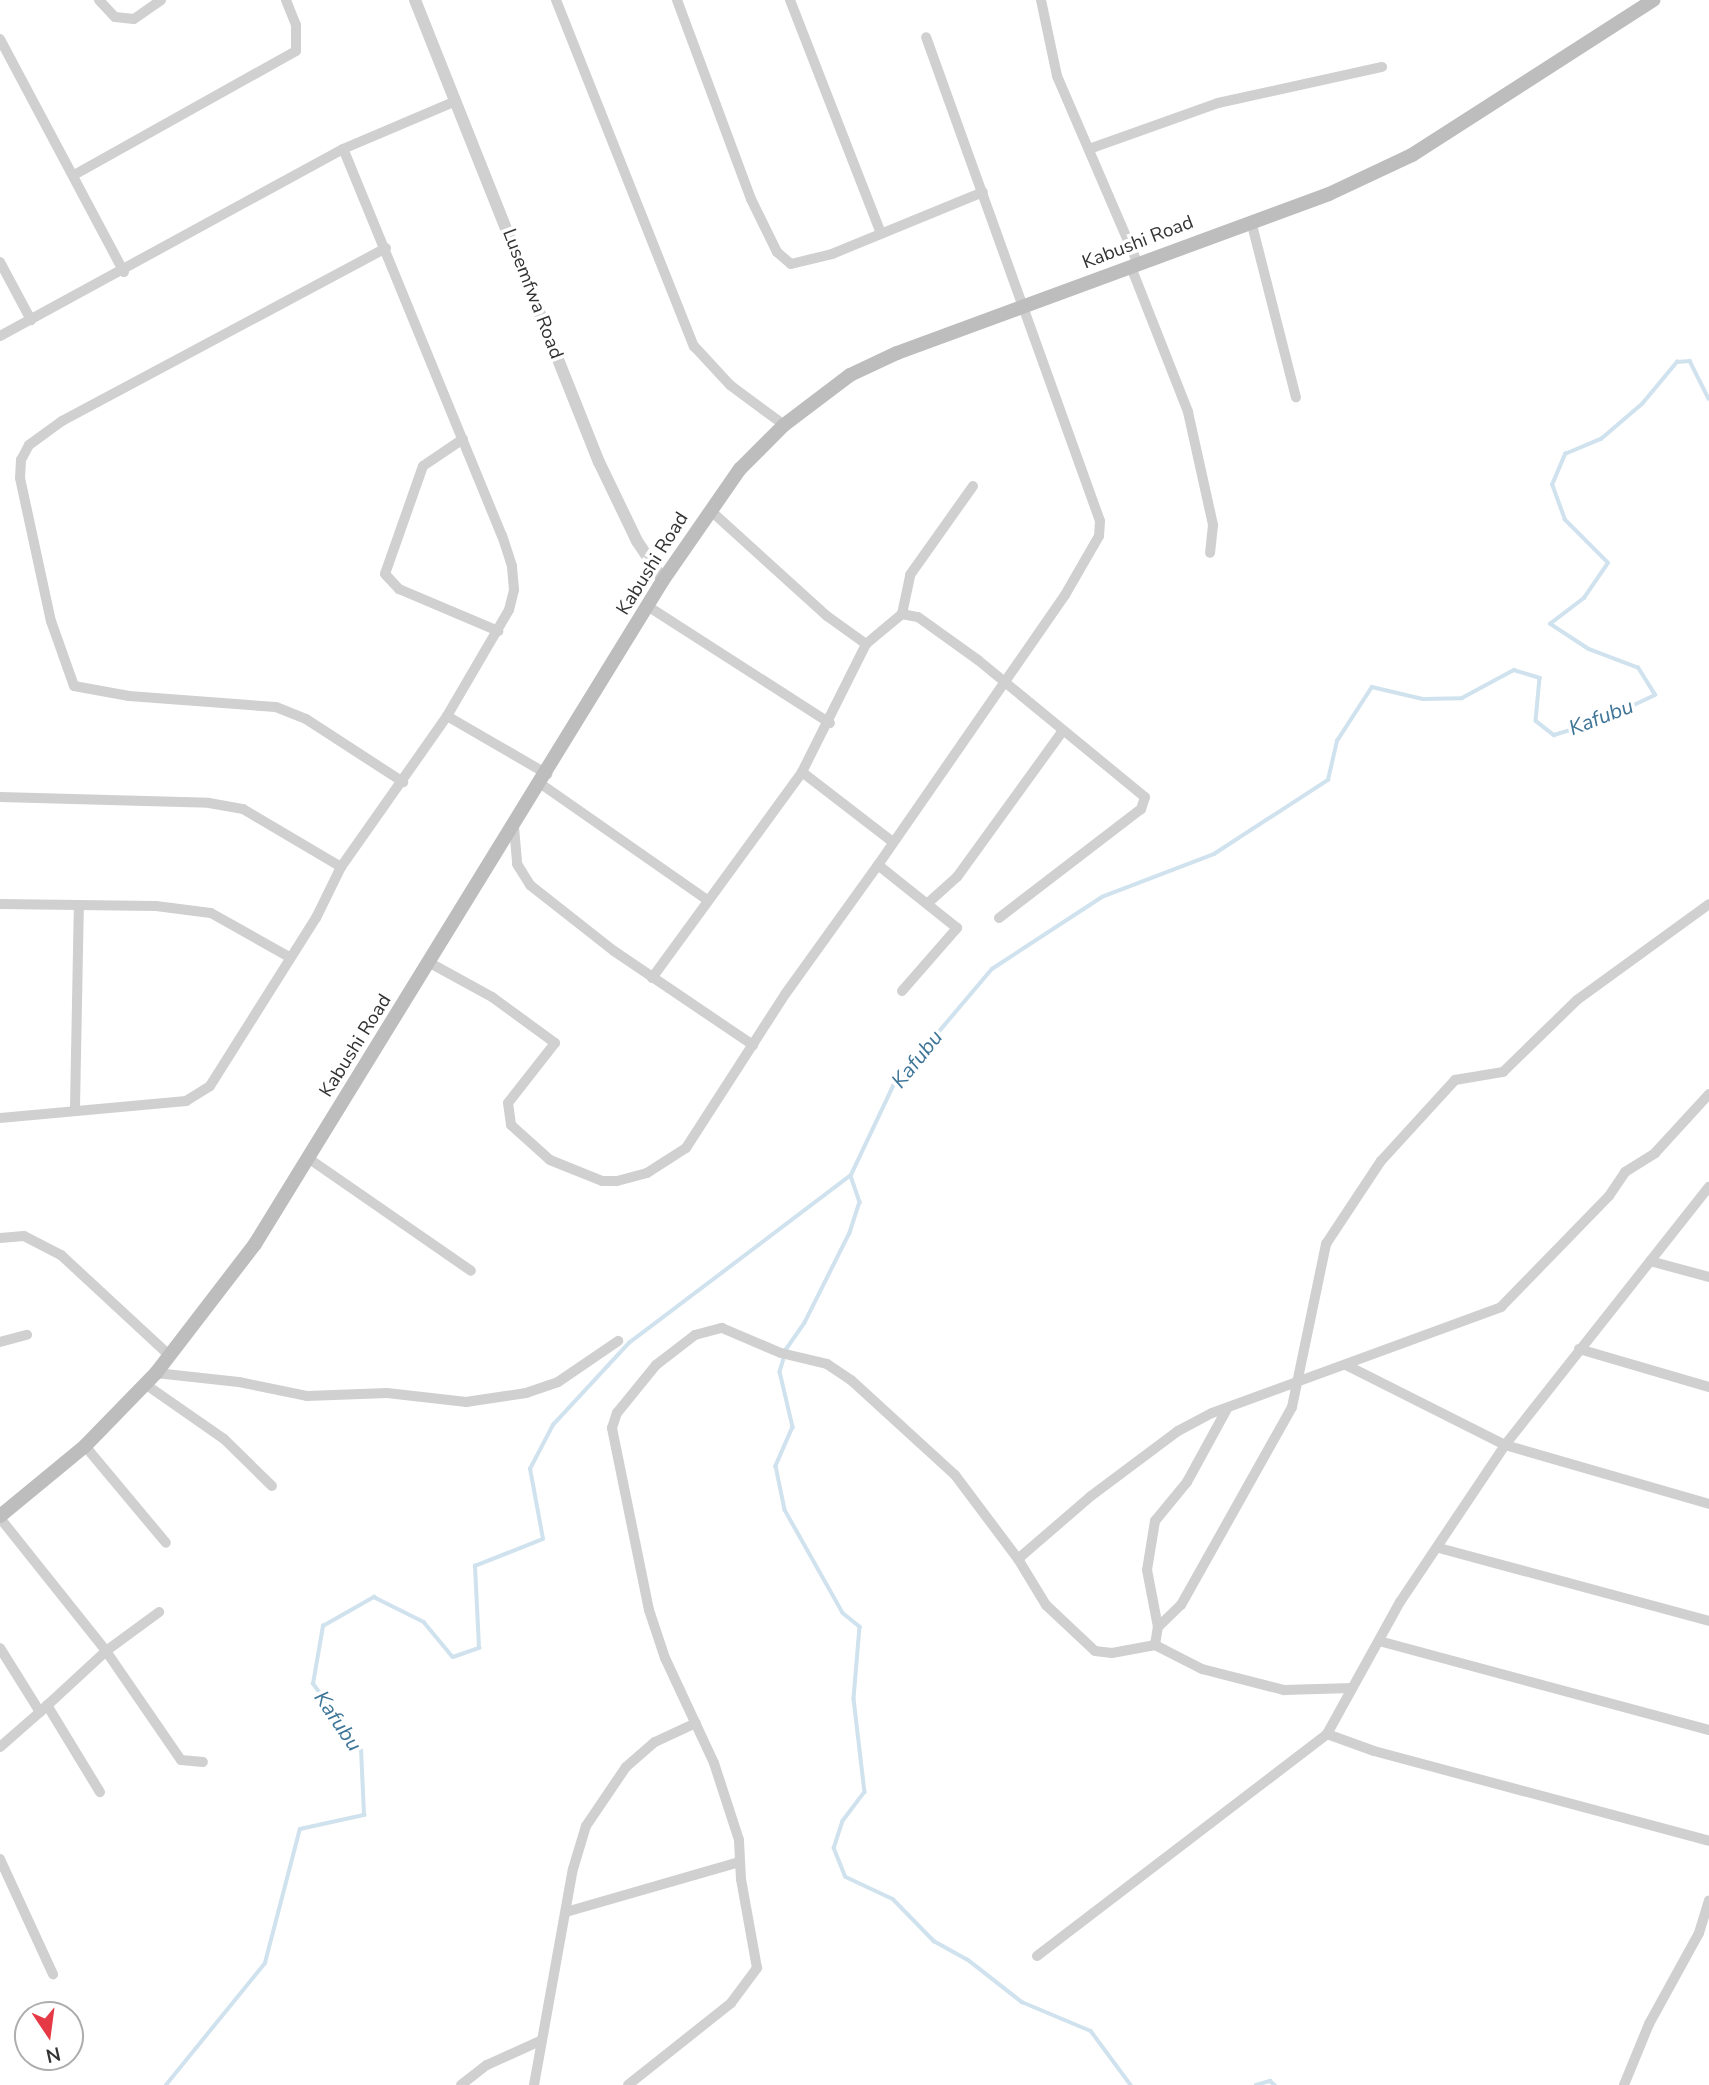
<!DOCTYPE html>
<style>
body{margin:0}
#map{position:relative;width:1709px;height:2085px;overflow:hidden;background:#fff;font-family:"Nunito Sans",sans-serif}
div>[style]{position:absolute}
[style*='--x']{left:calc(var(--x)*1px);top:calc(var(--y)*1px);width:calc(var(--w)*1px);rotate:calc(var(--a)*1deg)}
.stream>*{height:3.5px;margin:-1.75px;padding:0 1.75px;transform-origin:1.75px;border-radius:1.75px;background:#cfe2ee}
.minor>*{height:10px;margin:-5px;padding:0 5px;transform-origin:5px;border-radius:5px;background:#d0d0d0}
.tertiary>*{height:12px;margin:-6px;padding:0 6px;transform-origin:6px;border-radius:6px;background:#d0d0d0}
.secondary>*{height:14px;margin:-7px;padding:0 7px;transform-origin:7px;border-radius:7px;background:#bdbdbd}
span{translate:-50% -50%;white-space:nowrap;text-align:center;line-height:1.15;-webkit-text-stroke:7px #fff;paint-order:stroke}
.street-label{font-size:19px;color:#333}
.water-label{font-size:21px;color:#3f7597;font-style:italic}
.north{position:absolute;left:14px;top:2001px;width:70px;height:70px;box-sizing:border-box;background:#fff;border:2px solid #adadad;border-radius:50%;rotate:167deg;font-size:19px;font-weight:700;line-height:28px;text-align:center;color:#333}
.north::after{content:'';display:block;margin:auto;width:24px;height:32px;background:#e63946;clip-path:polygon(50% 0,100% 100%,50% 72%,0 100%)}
</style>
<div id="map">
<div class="stream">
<div style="--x:851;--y:1176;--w:28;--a:71"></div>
<div style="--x:860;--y:1202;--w:33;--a:108"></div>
<div style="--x:850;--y:1233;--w:101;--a:116.6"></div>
<div style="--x:805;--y:1323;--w:32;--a:125"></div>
<div style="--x:787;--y:1349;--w:24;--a:107"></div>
<div style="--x:780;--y:1372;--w:57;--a:76.7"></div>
<div style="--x:793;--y:1427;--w:43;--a:113.6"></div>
<div style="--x:776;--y:1466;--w:45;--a:78.4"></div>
<div style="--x:785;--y:1510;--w:118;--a:60.6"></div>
<div style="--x:843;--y:1613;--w:22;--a:39"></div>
<div style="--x:860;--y:1627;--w:72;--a:94.8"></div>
<div style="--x:854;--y:1699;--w:94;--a:83.3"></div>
<div style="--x:865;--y:1792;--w:36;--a:127"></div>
<div style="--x:843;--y:1821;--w:28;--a:108"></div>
<div style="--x:834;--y:1848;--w:31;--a:68"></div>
<div style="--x:846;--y:1877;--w:52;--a:25.1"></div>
<div style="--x:893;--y:1899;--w:59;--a:45.7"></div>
<div style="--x:934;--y:1941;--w:38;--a:29"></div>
<div style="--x:967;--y:1959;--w:70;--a:38"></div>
<div style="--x:1022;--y:2002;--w:75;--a:22.8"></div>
<div style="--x:1091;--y:2031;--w:67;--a:53.5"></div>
<div style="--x:166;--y:2085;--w:157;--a:-50.9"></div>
<div style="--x:265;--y:1963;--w:138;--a:-75.4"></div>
<div style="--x:300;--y:1829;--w:66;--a:-12.3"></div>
<div style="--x:364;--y:1815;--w:67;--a:-92.6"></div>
<div style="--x:361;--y:1748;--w:80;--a:-126.9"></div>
<div style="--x:313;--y:1684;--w:59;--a:-80.2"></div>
<div style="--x:323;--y:1626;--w:59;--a:-29.6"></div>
<div style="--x:374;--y:1597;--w:56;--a:26.6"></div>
<div style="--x:424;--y:1622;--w:45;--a:50.4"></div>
<div style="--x:453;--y:1657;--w:28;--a:-19"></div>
<div style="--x:479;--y:1648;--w:82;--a:-92.8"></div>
<div style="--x:475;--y:1566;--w:73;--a:-21.7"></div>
<div style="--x:543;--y:1539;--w:71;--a:-100.5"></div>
<div style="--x:530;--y:1469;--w:50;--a:-62.4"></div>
<div style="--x:553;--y:1425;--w:112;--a:-47.2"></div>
<div style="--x:629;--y:1343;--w:278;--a:-37.1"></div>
<div style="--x:851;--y:1175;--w:98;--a:-64.7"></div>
<div style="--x:893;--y:1086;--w:153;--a:-49.8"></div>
<div style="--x:992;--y:969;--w:131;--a:-33.2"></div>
<div style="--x:1102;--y:897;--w:120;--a:-21"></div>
<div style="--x:1214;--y:854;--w:136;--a:-33"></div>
<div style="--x:1328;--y:780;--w:40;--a:-77"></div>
<div style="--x:1337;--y:741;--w:64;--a:-57.1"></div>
<div style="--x:1372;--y:687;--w:52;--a:13.2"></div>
<div style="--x:1423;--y:699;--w:39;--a:-1"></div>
<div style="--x:1462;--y:698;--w:59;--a:-28.3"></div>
<div style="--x:1514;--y:670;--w:27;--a:17"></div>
<div style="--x:1540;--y:678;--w:43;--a:95.3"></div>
<div style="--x:1536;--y:721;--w:23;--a:38"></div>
<div style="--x:1554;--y:735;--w:48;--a:-16.9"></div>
<div style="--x:1600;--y:721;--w:61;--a:-25.3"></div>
<div style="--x:1655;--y:695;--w:32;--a:-122"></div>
<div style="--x:1638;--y:668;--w:53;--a:-159.2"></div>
<div style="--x:1588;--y:649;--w:45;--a:-146.7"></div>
<div style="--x:1550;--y:624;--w:43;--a:-37.4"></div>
<div style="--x:1584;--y:598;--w:42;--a:-55.6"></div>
<div style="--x:1608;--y:563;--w:61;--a:-135"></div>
<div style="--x:1565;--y:520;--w:37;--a:-110"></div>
<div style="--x:1552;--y:485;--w:34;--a:-67"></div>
<div style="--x:1565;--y:454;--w:39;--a:-23"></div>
<div style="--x:1601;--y:439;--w:54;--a:-40.5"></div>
<div style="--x:1642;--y:404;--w:55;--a:-50.2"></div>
<div style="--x:1677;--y:362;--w:13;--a:-4"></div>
<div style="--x:1690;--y:361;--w:42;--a:63.4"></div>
<div style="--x:1256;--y:2085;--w:15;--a:-16"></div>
<div style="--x:1270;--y:2081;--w:6;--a:39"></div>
</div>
<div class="minor">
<div style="--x:99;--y:0;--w:23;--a:47"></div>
<div style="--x:115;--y:17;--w:19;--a:6"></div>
<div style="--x:134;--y:19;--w:33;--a:-35"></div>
<div style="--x:556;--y:0;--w:373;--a:68.3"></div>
<div style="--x:694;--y:346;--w:53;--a:47.3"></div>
<div style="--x:730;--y:385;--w:67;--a:36.5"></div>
<div style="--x:677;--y:0;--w:212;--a:69.6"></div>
<div style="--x:751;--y:199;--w:59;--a:63.9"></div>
<div style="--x:777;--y:252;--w:18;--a:41"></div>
<div style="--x:791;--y:264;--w:42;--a:-13.7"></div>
<div style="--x:832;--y:254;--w:163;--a:-22.3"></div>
<div style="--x:790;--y:0;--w:251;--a:68.7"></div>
<div style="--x:1041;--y:0;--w:78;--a:78.1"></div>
<div style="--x:1057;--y:76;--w:205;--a:66.7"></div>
<div style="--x:0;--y:39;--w:264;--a:62"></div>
<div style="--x:1089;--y:149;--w:137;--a:-19.6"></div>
<div style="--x:1218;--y:103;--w:168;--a:-12.4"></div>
<div style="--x:74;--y:175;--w:254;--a:-29.2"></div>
<div style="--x:296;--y:51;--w:26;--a:-90"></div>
<div style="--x:296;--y:25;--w:27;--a:-112"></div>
<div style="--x:1251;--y:221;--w:182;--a:75.7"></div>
<div style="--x:386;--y:248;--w:367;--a:151.9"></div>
<div style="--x:62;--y:421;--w:41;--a:144"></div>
<div style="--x:29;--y:445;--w:17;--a:118"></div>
<div style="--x:21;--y:460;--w:18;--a:93"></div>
<div style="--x:20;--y:478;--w:146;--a:77.8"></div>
<div style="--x:51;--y:621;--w:69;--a:70.5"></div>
<div style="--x:74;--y:686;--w:56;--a:10.3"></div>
<div style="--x:129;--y:696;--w:147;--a:4.3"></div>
<div style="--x:276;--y:707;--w:32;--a:22"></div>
<div style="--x:306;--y:719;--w:116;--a:33"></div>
<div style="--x:0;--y:262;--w:66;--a:61.9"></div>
<div style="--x:1131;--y:267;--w:156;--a:68.5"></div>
<div style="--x:1188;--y:412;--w:116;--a:77.5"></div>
<div style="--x:1213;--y:525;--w:28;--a:96"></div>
<div style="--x:0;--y:336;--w:391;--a:-28.6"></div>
<div style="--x:343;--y:149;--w:123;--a:-23"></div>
<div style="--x:463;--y:439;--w:48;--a:146"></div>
<div style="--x:423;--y:466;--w:114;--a:109.4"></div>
<div style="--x:385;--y:574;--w:21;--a:47"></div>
<div style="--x:399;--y:589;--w:108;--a:23"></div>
<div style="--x:710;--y:510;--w:158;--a:42.2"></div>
<div style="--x:827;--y:616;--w:48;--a:35.7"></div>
<div style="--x:649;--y:607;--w:215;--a:32.7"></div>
<div style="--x:902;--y:614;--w:40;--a:-78"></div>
<div style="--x:910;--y:575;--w:109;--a:-54.7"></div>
<div style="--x:447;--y:716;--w:116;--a:30.1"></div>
<div style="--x:802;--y:772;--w:115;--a:37.6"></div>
<div style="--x:541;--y:784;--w:201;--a:34.9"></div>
<div style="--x:0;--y:797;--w:209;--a:1.6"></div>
<div style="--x:209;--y:803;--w:35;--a:10"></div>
<div style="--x:243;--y:809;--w:114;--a:30.6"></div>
<div style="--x:514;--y:827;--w:37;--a:85"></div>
<div style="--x:517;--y:864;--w:25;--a:58"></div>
<div style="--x:530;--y:885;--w:107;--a:38.2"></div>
<div style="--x:614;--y:951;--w:168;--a:34.1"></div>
<div style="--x:928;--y:903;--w:39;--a:-42"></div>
<div style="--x:957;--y:877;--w:179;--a:-54.1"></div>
<div style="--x:0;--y:904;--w:156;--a:0.7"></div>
<div style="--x:156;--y:906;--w:55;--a:7.3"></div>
<div style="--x:211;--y:913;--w:90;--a:29.4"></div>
<div style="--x:430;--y:963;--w:71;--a:28.7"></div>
<div style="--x:492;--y:997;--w:78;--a:36.1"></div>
<div style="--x:555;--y:1043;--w:76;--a:128.1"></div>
<div style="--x:508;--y:1103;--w:22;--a:82"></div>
<div style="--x:511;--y:1125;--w:52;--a:41.9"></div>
<div style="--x:550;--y:1160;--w:56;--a:22"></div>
<div style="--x:602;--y:1181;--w:15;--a:0"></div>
<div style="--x:617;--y:1181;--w:31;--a:-15"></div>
<div style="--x:647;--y:1173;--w:46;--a:-32.7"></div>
<div style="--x:686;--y:1148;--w:184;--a:-57.2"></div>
<div style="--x:786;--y:993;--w:158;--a:-54.3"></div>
<div style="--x:652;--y:978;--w:255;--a:-53.9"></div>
<div style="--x:802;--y:772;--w:143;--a:-63.4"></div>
<div style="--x:866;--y:644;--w:47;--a:-39.8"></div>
<div style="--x:902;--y:614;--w:16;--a:11"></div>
<div style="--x:918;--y:617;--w:74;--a:35.6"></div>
<div style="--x:978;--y:660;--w:216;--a:39.4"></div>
<div style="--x:1145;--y:797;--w:13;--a:108"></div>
<div style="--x:1141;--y:809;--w:179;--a:142.5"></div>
<div style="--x:902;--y:991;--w:84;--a:-48.9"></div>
<div style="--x:957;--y:928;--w:101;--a:-141.4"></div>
<div style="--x:878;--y:865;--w:328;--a:-55.3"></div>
<div style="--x:1065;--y:595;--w:68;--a:-60"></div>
<div style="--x:1099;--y:536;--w:15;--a:-86"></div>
<div style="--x:1100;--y:521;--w:514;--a:-109.77"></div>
<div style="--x:75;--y:1107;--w:202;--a:-88.9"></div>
<div style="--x:0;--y:1118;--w:187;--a:-5.2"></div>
<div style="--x:186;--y:1101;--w:28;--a:-32"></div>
<div style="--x:210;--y:1086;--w:199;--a:-57.8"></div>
<div style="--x:316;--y:918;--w:57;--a:-63.9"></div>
<div style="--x:341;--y:867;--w:184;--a:-54.9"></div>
<div style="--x:447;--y:716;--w:123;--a:-59.7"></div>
<div style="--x:509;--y:610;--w:21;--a:-76"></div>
<div style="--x:514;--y:590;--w:24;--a:-95"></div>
<div style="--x:512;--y:566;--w:32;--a:-108"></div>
<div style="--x:502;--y:536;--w:418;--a:-112.3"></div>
<div style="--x:308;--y:1158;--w:198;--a:34.7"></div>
<div style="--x:0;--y:1238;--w:24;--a:-5"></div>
<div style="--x:24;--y:1236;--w:42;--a:27.2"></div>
<div style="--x:61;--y:1255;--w:149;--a:42.8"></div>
<div style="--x:1650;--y:1261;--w:61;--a:15.2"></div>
<div style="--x:0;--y:1342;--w:28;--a:-15"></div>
<div style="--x:1579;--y:1349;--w:135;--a:16.3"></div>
<div style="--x:1346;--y:1365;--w:178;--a:26.7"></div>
<div style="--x:1505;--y:1445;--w:212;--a:16.1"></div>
<div style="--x:156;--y:1373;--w:83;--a:6.2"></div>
<div style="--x:239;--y:1382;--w:69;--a:11.6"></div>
<div style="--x:307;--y:1396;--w:80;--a:-2.1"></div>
<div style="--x:387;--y:1393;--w:80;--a:6.5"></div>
<div style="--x:466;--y:1402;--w:61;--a:-8.5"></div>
<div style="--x:526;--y:1393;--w:34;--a:-19"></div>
<div style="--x:558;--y:1382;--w:73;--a:-34.3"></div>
<div style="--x:145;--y:1384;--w:96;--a:34.8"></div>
<div style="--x:224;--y:1439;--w:67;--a:44.4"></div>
<div style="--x:85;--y:1446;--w:126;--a:50.1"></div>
<div style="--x:0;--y:1518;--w:170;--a:51.4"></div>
<div style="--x:106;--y:1651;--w:132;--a:55.5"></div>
<div style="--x:181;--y:1760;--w:22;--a:5"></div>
<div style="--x:1439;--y:1548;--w:280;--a:15.1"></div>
<div style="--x:1018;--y:1559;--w:96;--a:-40.8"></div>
<div style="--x:1091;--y:1496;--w:109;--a:-36.8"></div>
<div style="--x:1178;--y:1431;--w:38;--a:-28"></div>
<div style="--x:1212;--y:1413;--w:308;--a:-20.1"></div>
<div style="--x:1501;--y:1307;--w:155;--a:-45.8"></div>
<div style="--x:1609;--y:1196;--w:29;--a:-56"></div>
<div style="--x:1625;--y:1172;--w:36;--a:-32"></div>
<div style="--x:1655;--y:1153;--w:80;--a:-47.5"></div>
<div style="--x:1158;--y:1627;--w:32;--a:-44"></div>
<div style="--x:1181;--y:1605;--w:227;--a:-60.7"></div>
<div style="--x:1292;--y:1407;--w:167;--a:-78.2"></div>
<div style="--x:1326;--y:1244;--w:100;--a:-56.5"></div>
<div style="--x:1381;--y:1161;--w:110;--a:-47.6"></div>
<div style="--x:1455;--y:1080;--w:49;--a:-9.5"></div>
<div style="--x:1503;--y:1072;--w:103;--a:-44.2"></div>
<div style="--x:1577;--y:1000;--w:163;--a:-36"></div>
<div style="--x:1379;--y:1641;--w:342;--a:15.1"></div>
<div style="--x:1155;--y:1645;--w:18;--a:-81"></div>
<div style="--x:1158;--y:1627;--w:58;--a:-100.9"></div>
<div style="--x:1147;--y:1570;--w:50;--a:-80.7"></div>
<div style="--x:1155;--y:1521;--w:50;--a:-50.6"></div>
<div style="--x:1187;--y:1482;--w:85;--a:-61.3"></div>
<div style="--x:0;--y:1648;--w:75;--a:58"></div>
<div style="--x:40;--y:1712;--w:53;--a:138.8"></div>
<div style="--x:47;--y:1705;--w:102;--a:58.7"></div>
<div style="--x:40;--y:1712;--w:90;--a:-42.7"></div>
<div style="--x:106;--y:1651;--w:66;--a:-36.3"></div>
<div style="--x:1327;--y:1734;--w:50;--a:19.9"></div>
<div style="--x:1374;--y:1751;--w:347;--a:15"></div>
<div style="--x:0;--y:1859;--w:127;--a:65.3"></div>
<div style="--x:566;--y:1912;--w:180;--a:-16.1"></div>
<div style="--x:1037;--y:1956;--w:365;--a:-37.4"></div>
<div style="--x:1327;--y:1734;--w:151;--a:-61.1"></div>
<div style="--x:1400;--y:1602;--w:189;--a:-56.2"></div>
<div style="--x:1505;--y:1445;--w:329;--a:-51.7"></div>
<div style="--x:461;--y:2085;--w:33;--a:-38"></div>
<div style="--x:487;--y:2065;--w:60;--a:-24.4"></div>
<div style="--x:534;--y:2085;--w:219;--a:-79.8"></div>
<div style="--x:573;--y:1869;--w:45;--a:-73.2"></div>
<div style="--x:586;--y:1826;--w:71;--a:-55.9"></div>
<div style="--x:626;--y:1767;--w:38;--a:-41"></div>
<div style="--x:655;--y:1742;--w:45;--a:-24.9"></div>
<div style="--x:628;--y:2085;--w:132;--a:-38.5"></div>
<div style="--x:731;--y:2003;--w:44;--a:-53.4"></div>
<div style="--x:757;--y:1968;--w:90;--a:-100.2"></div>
<div style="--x:741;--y:1879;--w:39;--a:-93"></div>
<div style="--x:739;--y:1840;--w:81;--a:-108"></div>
<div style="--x:714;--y:1763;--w:116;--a:-115"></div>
<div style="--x:665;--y:1658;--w:51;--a:-108.4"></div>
<div style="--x:649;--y:1610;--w:186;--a:-101.5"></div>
<div style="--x:612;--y:1428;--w:16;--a:-72"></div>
<div style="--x:617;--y:1413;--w:62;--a:-50.9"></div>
<div style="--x:656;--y:1365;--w:49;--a:-37.6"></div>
<div style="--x:695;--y:1335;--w:28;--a:-15"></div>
<div style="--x:722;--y:1328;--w:64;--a:23"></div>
<div style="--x:781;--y:1353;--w:47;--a:13.4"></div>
<div style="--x:827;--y:1364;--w:29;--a:34"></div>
<div style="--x:851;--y:1380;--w:141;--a:42.4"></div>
<div style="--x:955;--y:1475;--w:105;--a:53.1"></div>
<div style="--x:1018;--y:1559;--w:54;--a:58.7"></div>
<div style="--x:1046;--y:1605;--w:67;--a:43.2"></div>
<div style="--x:1095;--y:1651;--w:17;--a:7"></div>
<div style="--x:1112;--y:1653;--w:44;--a:-10.5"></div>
<div style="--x:1155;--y:1645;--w:53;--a:27.1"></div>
<div style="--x:1202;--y:1669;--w:85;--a:14.4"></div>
<div style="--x:1284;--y:1690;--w:68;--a:-1.7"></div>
<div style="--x:1624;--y:2085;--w:66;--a:-67.7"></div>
<div style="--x:1649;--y:2024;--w:104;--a:-61.2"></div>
<div style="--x:1699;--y:1933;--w:34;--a:-73"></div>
</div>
<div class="tertiary">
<div style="--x:415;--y:0;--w:497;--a:68.3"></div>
<div style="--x:599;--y:462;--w:88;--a:64.3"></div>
<div style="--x:637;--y:541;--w:47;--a:56.3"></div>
</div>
<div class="secondary">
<div style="--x:0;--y:1516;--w:110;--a:-39.5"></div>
<div style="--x:85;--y:1446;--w:102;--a:-45.8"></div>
<div style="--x:156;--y:1373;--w:163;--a:-52.5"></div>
<div style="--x:255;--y:1244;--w:779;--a:-58.43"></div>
<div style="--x:663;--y:580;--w:135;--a:-55.3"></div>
<div style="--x:740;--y:469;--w:62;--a:-45"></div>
<div style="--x:784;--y:425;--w:83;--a:-37.1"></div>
<div style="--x:850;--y:375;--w:52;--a:-25.1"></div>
<div style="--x:897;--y:353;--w:460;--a:-20.2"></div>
<div style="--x:1329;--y:194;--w:92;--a:-25.2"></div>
<div style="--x:1412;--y:155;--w:287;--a:-32.7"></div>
</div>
<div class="street-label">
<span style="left:1138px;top:243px;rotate:-21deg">Kabushi Road</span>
<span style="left:532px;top:294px;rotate:69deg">Lusemfwa Road</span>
<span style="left:653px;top:564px;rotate:-58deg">Kabushi Road</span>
<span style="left:356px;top:1046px;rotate:-58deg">Kabushi Road</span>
</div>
<div class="water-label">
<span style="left:1601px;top:717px;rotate:-21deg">Kafubu</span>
<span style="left:917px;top:1059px;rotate:-51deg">Kafubu</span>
<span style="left:338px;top:1721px;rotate:56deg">Kafubu</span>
</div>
<div class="north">N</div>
</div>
